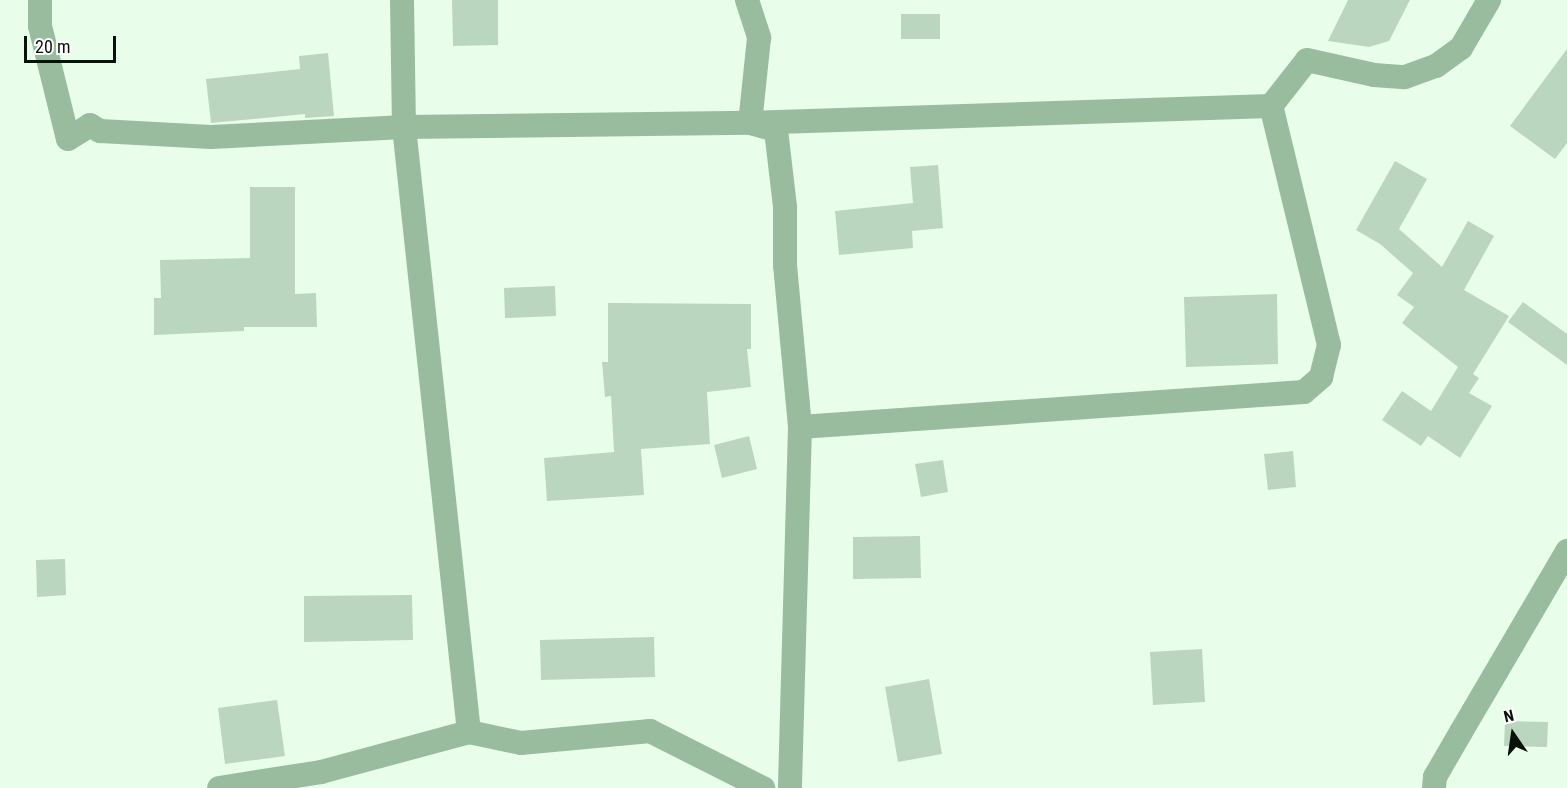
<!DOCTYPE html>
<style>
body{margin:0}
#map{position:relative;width:1567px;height:788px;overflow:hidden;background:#e8feeb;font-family:"Roboto Condensed",sans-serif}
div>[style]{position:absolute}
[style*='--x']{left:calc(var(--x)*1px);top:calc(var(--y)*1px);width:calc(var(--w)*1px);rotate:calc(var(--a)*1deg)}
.building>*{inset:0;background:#bad6bf}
.street>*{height:24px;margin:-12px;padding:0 12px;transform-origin:12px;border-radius:12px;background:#99bc9f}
span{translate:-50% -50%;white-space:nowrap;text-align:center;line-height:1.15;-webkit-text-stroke:4.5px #fff;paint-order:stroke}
.north{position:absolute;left:1483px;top:704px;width:60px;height:60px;-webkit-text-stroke:4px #fff;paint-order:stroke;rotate:347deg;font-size:16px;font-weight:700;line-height:24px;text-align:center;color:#08120a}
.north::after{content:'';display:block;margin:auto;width:21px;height:27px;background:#08120a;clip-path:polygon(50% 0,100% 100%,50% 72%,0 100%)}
.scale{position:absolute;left:24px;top:36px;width:92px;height:27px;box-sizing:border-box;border:3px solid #08120a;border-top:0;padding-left:8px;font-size:18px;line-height:21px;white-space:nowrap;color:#08120a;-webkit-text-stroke:4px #fff;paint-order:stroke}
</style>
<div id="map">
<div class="building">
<div style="clip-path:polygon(452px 0,498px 0,498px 45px,453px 46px)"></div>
<div style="clip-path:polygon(1348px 0,1410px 0,1389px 41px,1369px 47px,1328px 41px)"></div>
<div style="clip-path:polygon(901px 14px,940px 14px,940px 39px,901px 39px)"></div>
<div style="clip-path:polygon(1567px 49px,1567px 143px,1555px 159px,1510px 126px)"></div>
<div style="clip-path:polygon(328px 53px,334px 116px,305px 118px,305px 114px,211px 123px,206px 79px,300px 69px,299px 56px)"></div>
<div style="clip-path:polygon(1395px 161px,1427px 179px,1399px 229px,1442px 267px,1468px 221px,1494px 236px,1464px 290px,1509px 316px,1473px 374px,1479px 378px,1469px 393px,1492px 406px,1460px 458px,1428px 436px,1421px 446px,1382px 420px,1402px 391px,1431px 411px,1458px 367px,1402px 323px,1414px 307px,1397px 295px,1413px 273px,1380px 244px,1356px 230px)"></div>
<div style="clip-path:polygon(938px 165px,943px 228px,912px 231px,913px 248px,839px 255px,835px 211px,913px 203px,910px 167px)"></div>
<div style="clip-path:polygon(250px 187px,295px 187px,295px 294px,316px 293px,317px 327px,244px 327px,244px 331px,154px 335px,154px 298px,161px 298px,160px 260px,250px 258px)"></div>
<div style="clip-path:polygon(555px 286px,556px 316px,505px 318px,504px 288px)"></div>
<div style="clip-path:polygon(1277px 294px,1278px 364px,1186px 367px,1184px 297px)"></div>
<div style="clip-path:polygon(1523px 302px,1567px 334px,1567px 365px,1508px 322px)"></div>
<div style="clip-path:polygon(608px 303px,751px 304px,751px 349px,747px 349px,751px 387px,707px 392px,710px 444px,641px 449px,644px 495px,547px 501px,544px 458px,614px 452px,611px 396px,605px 397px,602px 362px,608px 362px)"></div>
<div style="clip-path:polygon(749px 436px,757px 469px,722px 478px,714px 445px)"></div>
<div style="clip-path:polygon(1293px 451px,1296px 487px,1268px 490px,1264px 454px)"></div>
<div style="clip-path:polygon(943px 460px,948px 492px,921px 497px,915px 464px)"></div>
<div style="clip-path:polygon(920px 536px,921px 578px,853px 579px,853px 537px)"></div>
<div style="clip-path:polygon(65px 559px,66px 595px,37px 597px,36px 560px)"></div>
<div style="clip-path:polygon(412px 595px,413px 640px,304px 642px,304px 596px)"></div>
<div style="clip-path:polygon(654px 637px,655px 677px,541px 680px,540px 640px)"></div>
<div style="clip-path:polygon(1202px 649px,1205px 702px,1153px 705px,1150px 652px)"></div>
<div style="clip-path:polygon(929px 679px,942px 754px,898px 762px,885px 687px)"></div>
<div style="clip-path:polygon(277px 700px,285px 756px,225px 764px,218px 708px)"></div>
<div style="clip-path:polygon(1505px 721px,1548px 722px,1547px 747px,1504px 746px)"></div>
</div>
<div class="street">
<div style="--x:40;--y:0;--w:26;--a:90"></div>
<div style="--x:40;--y:26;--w:116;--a:76.1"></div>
<div style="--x:68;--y:139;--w:26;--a:-32"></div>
<div style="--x:90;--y:125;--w:12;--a:31"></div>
<div style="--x:100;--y:131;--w:111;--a:3.1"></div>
<div style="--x:211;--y:137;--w:193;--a:-3"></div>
<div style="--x:404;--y:127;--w:346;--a:-0.7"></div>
<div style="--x:750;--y:123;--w:521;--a:-1.87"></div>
<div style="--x:402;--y:0;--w:127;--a:89.1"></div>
<div style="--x:404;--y:127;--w:608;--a:83.87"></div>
<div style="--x:747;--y:0;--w:40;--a:72"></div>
<div style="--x:759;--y:38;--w:85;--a:96"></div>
<div style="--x:750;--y:123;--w:27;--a:15"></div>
<div style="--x:776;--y:130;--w:78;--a:83.3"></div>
<div style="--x:785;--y:207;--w:58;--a:90"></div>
<div style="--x:785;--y:265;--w:163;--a:84.7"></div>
<div style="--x:800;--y:427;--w:361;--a:91.6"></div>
<div style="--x:1271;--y:106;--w:58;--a:-52"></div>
<div style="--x:1307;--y:60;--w:69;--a:12.6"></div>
<div style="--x:1374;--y:75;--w:31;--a:4"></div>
<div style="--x:1405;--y:77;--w:33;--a:-20"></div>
<div style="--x:1436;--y:66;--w:31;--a:-36"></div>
<div style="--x:1461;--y:48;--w:56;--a:-59.7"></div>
<div style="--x:800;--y:427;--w:505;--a:-3.97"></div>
<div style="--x:1304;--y:392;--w:23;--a:-41"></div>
<div style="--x:1321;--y:377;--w:33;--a:-76"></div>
<div style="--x:1329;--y:345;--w:246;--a:-103.6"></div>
<div style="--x:219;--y:788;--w:103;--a:-8.9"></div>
<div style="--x:321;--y:772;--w:153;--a:-15.1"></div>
<div style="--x:469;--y:732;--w:53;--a:11.9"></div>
<div style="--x:521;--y:743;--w:130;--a:-5.3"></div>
<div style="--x:650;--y:731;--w:127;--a:26.8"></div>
<div style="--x:1434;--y:788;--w:11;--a:-85"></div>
<div style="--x:1435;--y:777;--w:52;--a:-60"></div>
<div style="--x:1461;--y:732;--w:210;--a:-59.6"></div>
</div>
<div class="north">N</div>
<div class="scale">20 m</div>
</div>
